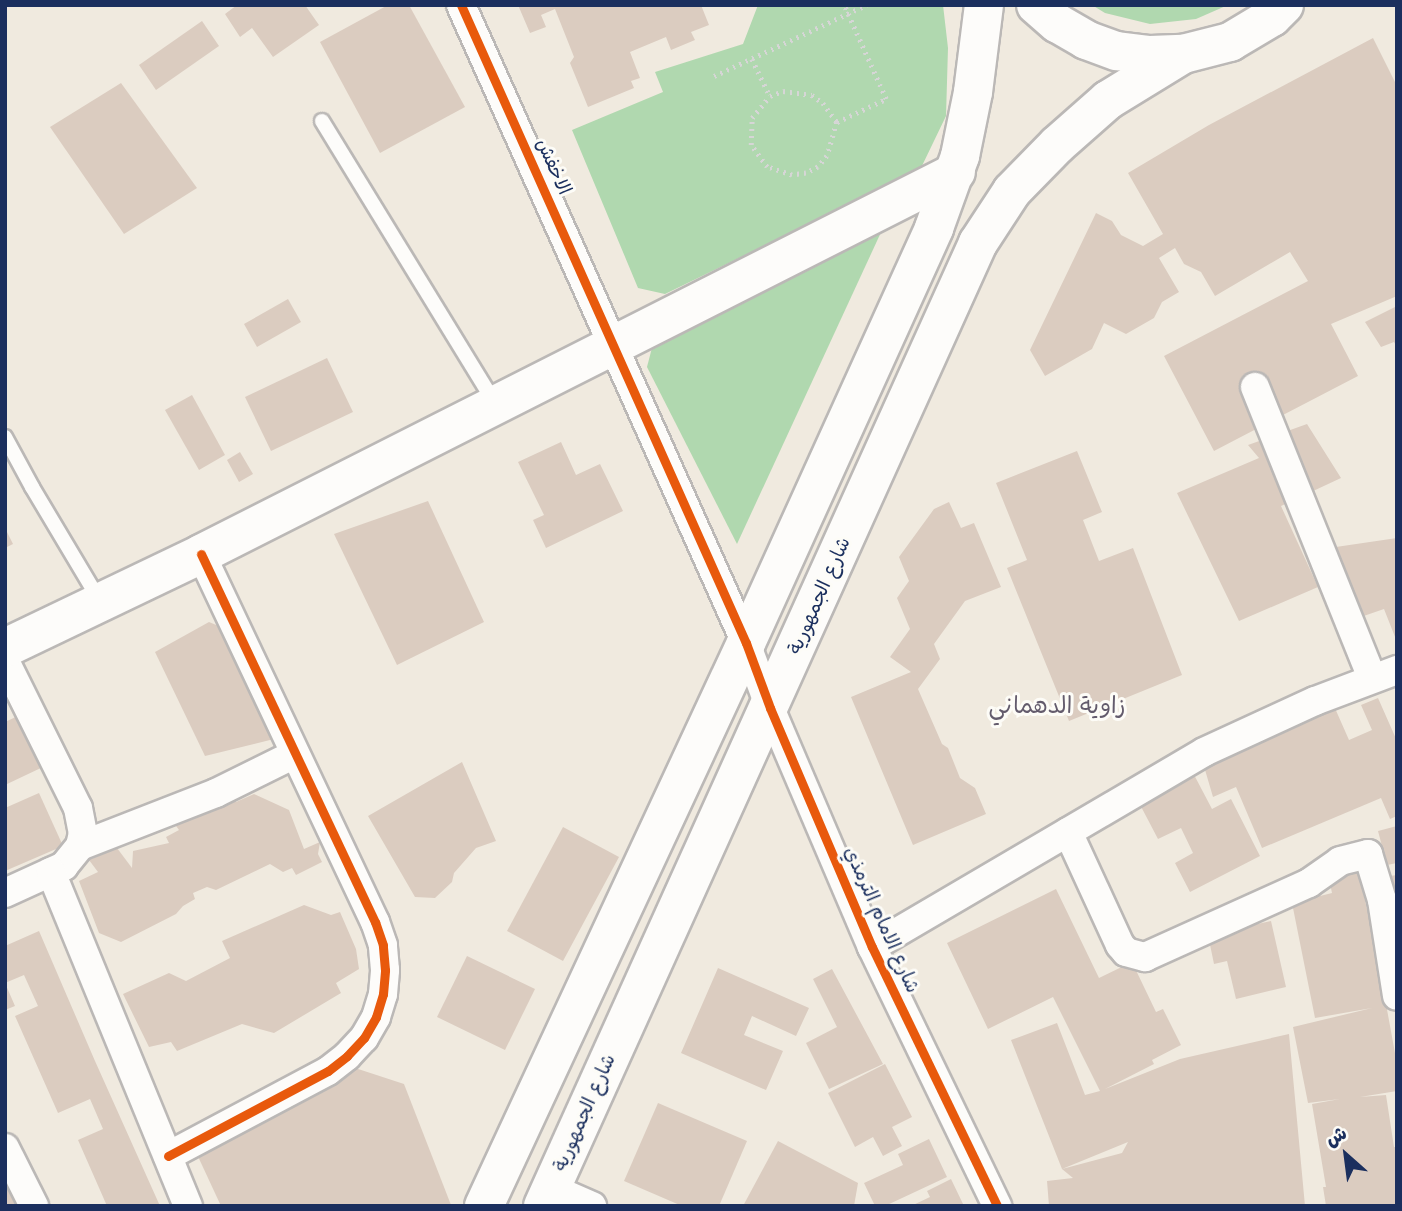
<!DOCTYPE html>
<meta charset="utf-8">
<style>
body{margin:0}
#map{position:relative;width:1402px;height:1211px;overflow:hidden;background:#f0eadf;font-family:"Comic Neue","Playpen Sans Arabic",sans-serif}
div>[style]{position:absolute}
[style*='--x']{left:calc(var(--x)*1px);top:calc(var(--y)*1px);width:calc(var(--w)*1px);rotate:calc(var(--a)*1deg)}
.green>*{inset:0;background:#b0d8af}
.building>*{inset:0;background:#dbccc0}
.path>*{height:4.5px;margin-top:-2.25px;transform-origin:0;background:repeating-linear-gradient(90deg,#d6d6d6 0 2px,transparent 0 7px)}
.roads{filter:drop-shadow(2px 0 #bbb8b6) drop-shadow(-2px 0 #bbb8b6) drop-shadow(0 2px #bbb8b6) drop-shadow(0 -2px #bbb8b6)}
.lane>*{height:14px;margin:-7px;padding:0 7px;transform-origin:7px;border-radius:7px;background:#fdfcfa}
.street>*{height:28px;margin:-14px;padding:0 14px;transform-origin:14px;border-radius:14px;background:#fdfcfa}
.secondary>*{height:38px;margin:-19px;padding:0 19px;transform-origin:19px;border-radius:19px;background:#fdfcfa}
.primary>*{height:38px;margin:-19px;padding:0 19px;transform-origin:19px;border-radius:19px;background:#fdfcfa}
.cycleway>*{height:9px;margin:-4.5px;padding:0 4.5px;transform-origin:4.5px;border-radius:4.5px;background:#e8590c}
span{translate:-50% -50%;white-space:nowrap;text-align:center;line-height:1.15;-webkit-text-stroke:6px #fdfcf7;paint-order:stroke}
.street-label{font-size:19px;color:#1b2f5e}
.quarter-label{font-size:23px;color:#635b6c}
.frame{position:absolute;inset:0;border:7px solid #1b2f5e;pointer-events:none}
.north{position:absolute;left:1311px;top:1120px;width:70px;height:70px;-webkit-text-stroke:5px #fdfcf7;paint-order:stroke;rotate:332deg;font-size:19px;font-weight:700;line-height:28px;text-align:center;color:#1b2f5e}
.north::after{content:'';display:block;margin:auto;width:24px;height:32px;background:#1b2f5e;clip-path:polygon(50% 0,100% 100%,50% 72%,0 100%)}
</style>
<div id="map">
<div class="green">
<div style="clip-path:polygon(758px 5px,943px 5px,948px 48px,946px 116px,920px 170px,665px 294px,638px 288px,572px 130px,663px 92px,655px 72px,743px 44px)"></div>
<div style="clip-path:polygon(1092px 5px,1228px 5px,1196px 19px,1150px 24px,1105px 13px)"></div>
<div style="clip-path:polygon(889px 215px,737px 544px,647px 367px,654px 340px)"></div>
</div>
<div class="building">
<div style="clip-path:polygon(237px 5px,305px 5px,319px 25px,273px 57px,252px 28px,240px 37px,225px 14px)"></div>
<div style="clip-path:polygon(388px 5px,409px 5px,465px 107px,380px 153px,320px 42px)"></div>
<div style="clip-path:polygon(518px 5px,701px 5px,709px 25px,691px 32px,695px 40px,671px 50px,666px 37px,630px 52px,640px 78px,631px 81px,634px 88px,588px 107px,570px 63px,574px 57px,555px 9px,541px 15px,546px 27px,530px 33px)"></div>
<div style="clip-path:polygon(202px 21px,219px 46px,156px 90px,139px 65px)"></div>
<div style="clip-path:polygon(1373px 38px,1397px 86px,1397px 296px,1331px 324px,1358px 376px,1214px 451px,1164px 356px,1308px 281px,1290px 252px,1215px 296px,1201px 272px,1184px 264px,1175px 248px,1159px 258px,1179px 292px,1162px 302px,1154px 318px,1126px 334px,1104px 323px,1092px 349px,1045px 376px,1030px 350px,1096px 213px,1112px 221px,1121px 235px,1143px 246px,1163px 234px,1128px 173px,1209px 125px)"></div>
<div style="clip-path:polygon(121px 83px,197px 188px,124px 234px,50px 127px)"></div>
<div style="clip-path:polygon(288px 299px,301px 322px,257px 347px,244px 324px)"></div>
<div style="clip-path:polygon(1397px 306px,1397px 347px,1394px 342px,1381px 347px,1365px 322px)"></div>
<div style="clip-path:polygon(327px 358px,353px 412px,271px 451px,245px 397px)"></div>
<div style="clip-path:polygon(192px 395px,225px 455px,199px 470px,165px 410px)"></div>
<div style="clip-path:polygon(1307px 424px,1341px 478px,1281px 506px,1318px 587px,1239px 621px,1177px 493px,1259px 458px,1248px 445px)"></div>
<div style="clip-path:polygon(561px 442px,576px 475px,600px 464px,623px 511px,546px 548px,533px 520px,544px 515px,518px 462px)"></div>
<div style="clip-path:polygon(1077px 451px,1102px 512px,1083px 520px,1099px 561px,1133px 548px,1182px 675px,1069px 721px,1007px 568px,1027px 560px,996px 483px)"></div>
<div style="clip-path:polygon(240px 452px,253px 474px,239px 482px,227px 460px)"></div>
<div style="clip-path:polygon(428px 501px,484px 622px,397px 665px,334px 534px)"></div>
<div style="clip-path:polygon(949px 502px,961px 528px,974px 523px,1001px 587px,965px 601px,934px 644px,940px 659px,918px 689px,942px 744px,948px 748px,960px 778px,975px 788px,986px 814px,913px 845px,851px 697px,911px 672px,890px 657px,910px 629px,897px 598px,909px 581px,899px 557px,934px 509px)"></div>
<div style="clip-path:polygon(5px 528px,13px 544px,5px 548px)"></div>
<div style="clip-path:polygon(1397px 538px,1397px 642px,1384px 609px,1355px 619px,1329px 548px)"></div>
<div style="clip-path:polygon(209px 622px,233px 632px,278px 738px,205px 756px,155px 652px)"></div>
<div style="clip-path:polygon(1378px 698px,1397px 741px,1397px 816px,1390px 819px,1381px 798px,1262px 848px,1236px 787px,1213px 797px,1203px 763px,1334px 706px,1349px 740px,1372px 730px,1361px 705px)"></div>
<div style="clip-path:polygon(20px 715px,45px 766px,5px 785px,5px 722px)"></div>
<div style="clip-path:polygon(462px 762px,496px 841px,476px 848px,454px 873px,452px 882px,435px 898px,415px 897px,368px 816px)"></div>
<div style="clip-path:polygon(1191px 769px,1212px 809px,1231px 799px,1260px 856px,1190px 892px,1175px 863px,1193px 853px,1181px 828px,1158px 839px,1136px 797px)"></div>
<div style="clip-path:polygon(230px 792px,236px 802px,254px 794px,289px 810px,304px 849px,320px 842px,318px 854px,322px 862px,296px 875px,292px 868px,283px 872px,270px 864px,216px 890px,207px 887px,193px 893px,195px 899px,183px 906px,176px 914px,121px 942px,99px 933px,79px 881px,98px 872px,89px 860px,117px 848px,132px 868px,133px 851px,169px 843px,166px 837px,179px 830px,171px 819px)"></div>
<div style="clip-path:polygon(39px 793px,63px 846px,5px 871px,5px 808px)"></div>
<div style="clip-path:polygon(1397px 826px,1397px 863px,1387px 865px,1378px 831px)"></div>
<div style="clip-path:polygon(563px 827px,619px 857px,563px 961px,507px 931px)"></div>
<div style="clip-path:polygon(1357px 867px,1389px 1000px,1386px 1004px,1397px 1064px,1397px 1091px,1360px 1097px,1386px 1095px,1394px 1147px,1397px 1147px,1397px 1206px,1326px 1206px,1323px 1187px,1326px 1187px,1312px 1104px,1340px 1099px,1308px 1103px,1293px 1027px,1372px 1008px,1315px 1018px,1292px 903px,1332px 893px,1328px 874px)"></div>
<div style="clip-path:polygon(1397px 875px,1397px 924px,1383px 877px)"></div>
<div style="clip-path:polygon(1056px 889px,1099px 978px,1132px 962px,1156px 1012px,1163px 1009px,1181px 1045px,1152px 1060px,1154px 1064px,1105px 1089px,1180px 1059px,1289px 1034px,1305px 1206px,1049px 1206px,1047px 1181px,1073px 1178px,1062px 1169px,1122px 1153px,1128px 1142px,1062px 1169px,1011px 1040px,1057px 1023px,1085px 1095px,1100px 1091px,1053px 997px,988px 1029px,947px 943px)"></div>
<div style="clip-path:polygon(304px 905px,331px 915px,340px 912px,356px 949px,359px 969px,336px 983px,341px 993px,274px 1033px,242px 1024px,177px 1051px,171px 1042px,149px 1047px,123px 994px,169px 973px,186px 981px,230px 958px,222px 941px)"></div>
<div style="clip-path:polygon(1271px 921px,1286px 987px,1236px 999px,1227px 961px,1214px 964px,1208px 935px)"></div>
<div style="clip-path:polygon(39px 931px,95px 1061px,160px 1206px,107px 1206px,78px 1140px,103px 1129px,90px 1099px,58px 1113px,15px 1016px,38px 1006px,24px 975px,5px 983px,15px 1006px,5px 1010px,5px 946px)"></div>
<div style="clip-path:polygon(467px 956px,535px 989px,505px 1050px,437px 1017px)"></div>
<div style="clip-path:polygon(718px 968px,809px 1008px,796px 1036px,752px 1016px,744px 1035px,783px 1051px,766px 1090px,681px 1053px)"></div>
<div style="clip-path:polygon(832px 969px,883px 1064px,829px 1089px,806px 1043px,837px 1027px,813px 979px)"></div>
<div style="clip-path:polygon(885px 1064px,912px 1117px,892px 1127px,902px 1146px,883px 1156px,873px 1137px,855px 1147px,828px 1093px)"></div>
<div style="clip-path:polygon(352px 1067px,404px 1084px,451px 1205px,221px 1206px,195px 1150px)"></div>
<div style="clip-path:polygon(658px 1103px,747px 1141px,719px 1206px,682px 1206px,624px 1181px)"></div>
<div style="clip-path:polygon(929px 1139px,947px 1177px,885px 1206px,875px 1206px,864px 1183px,903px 1165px,898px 1154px)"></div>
<div style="clip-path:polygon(778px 1141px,858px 1183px,854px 1206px,743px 1206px)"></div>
<div style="clip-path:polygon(5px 1170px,20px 1206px,5px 1206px)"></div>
<div style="clip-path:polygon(951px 1179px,964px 1206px,911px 1206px,930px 1197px,927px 1191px)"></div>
</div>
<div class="path">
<div style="--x:752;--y:59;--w:41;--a:64.1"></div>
<div style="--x:714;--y:76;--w:168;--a:-25"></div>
<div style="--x:783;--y:91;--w:29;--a:8"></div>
<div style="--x:812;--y:95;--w:14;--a:36"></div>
<div style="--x:823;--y:103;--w:24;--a:54"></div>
<div style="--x:837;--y:122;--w:35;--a:106"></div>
<div style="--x:827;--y:156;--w:14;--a:129"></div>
<div style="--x:818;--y:167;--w:13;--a:153"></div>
<div style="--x:806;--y:173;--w:14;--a:172"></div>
<div style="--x:792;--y:175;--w:26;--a:-162"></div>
<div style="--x:767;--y:167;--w:27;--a:-126"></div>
<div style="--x:751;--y:145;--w:27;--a:-88"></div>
<div style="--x:752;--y:118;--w:28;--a:-51"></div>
<div style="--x:770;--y:96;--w:14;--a:-21"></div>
<div style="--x:837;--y:122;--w:54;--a:-25.1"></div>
<div style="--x:886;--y:99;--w:103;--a:-114.1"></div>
</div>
<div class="roads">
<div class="lane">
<div style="--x:322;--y:121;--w:329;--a:58.5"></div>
<div style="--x:5;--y:437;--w:57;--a:61.6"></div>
<div style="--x:32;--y:487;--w:133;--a:59.2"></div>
</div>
<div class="street">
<div style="--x:461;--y:5;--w:699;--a:65.93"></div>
<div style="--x:746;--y:643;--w:69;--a:69.7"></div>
<div style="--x:770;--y:708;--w:260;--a:66.9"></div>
<div style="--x:872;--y:947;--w:288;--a:64.2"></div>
<div style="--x:1255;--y:387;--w:314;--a:68.1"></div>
<div style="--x:5;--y:661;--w:164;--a:63.6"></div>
<div style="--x:78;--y:808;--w:25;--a:79"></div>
<div style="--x:83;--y:833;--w:13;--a:103"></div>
<div style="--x:80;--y:846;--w:26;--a:129"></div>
<div style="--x:64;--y:866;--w:65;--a:155.4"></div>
<div style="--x:1068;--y:832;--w:124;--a:65.3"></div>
<div style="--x:1120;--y:945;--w:9;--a:49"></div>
<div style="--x:1126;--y:952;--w:20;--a:15"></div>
<div style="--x:1145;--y:957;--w:180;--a:-24.3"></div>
<div style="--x:1309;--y:883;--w:38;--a:-35"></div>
<div style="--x:1340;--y:861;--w:29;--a:-14"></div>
<div style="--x:1368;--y:854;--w:48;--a:73.1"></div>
<div style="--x:1382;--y:900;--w:97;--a:81.1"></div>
<div style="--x:80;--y:846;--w:146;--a:-21.3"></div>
<div style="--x:216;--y:793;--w:88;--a:-26.3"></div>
<div style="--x:51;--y:872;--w:361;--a:67.7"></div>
<div style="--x:872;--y:947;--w:385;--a:-30.4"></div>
<div style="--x:1204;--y:752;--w:122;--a:-24.7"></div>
<div style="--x:1315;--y:701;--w:88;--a:-20.7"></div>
<div style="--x:5;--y:1148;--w:65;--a:63.4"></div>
<div style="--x:168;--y:1156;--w:181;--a:-28"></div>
<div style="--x:328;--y:1071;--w:24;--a:-38"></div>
<div style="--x:347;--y:1056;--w:25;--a:-47"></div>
<div style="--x:364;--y:1038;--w:24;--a:-60"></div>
<div style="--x:376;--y:1017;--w:24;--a:-73"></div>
<div style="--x:383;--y:994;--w:24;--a:-85"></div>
<div style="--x:385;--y:970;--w:25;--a:-95"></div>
<div style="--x:383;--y:945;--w:24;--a:-109"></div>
<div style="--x:375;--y:922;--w:407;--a:-115.3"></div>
<div style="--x:551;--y:1188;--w:45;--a:23.7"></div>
</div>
<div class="secondary">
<div style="--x:5;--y:648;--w:217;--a:-25.6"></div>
<div style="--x:201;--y:554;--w:846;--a:-26.84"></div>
</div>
<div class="primary">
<div style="--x:1036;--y:5;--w:28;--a:41"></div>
<div style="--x:1057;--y:23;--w:34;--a:30"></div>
<div style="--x:1086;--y:40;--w:33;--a:20"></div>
<div style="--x:1117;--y:51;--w:33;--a:7"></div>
<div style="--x:1150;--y:55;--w:33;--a:-2"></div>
<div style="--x:1183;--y:54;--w:49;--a:-14.3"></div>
<div style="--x:1230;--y:42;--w:49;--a:-30.8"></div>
<div style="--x:1272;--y:17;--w:17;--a:-45"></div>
<div style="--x:484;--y:1206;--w:621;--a:-65.04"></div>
<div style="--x:746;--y:643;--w:456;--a:-65.6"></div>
<div style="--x:934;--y:228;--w:77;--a:-70.1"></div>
<div style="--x:960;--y:156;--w:65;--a:-78.5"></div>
<div style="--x:973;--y:92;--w:88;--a:-82.8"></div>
<div style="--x:543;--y:1206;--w:1057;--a:-65.69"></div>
<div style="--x:978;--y:243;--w:62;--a:-56.8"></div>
<div style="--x:1012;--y:191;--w:64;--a:-45.6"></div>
<div style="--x:1057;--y:145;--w:68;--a:-41.4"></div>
<div style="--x:1108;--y:100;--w:88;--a:-31.5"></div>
</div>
</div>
<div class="cycleway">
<div style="--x:461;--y:5;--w:699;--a:65.93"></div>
<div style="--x:746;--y:643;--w:69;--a:69.7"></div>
<div style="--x:770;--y:708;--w:260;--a:66.9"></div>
<div style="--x:872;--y:947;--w:288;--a:64.2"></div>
<div style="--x:168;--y:1156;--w:181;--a:-28"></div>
<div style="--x:328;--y:1071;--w:24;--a:-38"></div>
<div style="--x:347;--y:1056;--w:25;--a:-47"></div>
<div style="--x:364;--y:1038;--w:24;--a:-60"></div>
<div style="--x:376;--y:1017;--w:24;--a:-73"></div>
<div style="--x:383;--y:994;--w:24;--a:-85"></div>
<div style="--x:385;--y:970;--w:25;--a:-95"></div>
<div style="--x:383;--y:945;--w:24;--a:-109"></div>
<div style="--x:375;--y:922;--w:407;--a:-115.3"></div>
</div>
<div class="street-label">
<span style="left:553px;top:167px;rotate:66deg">الاخفش</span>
<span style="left:820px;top:596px;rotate:-66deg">شارع الجمهورية</span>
<span style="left:881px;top:920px;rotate:66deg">شارع الامام الترمذي</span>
<span style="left:585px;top:1113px;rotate:-66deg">شارع الجمهورية</span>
</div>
<div class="quarter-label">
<span style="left:1057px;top:706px">زاوية الدهماني</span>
</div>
<div class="frame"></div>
<div class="north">ش</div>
</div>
